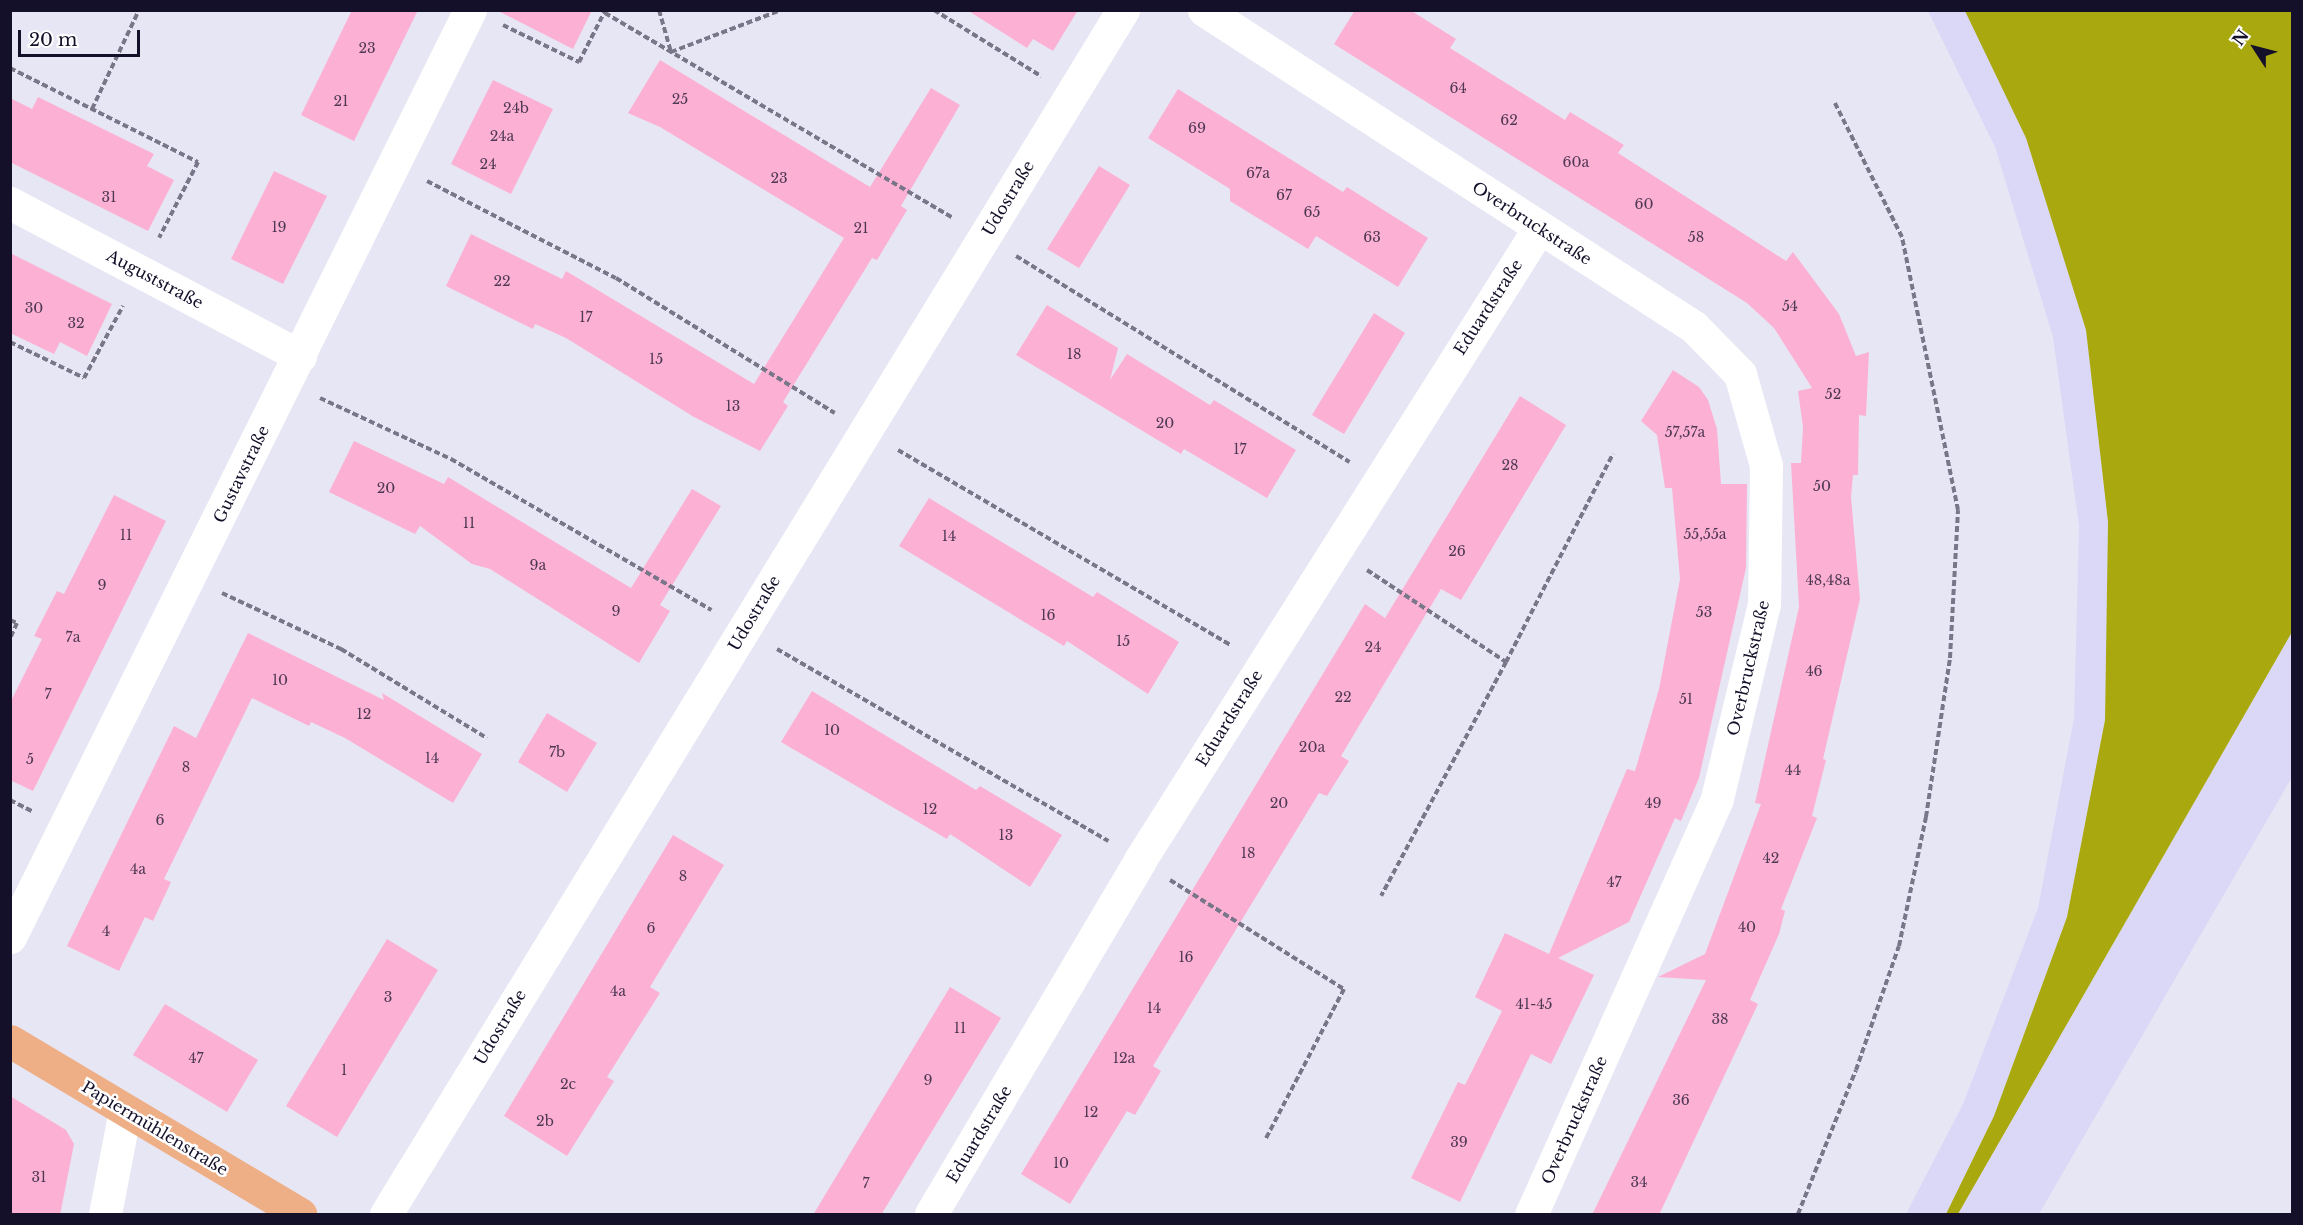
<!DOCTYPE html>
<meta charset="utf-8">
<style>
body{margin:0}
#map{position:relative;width:2303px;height:1225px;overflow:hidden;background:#e7e6f4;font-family:"Libre Baskerville",serif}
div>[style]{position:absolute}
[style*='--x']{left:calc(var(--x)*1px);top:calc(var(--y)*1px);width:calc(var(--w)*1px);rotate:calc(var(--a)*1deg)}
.built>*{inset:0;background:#dbd8f7}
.forest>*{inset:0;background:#a9a80f}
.building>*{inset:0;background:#fcb1d4}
.path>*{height:4px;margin-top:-2px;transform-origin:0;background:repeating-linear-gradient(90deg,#797689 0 6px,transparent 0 9px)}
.minor>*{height:33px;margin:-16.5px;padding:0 16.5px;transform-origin:16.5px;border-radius:16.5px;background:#fff}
.major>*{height:33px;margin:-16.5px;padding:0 16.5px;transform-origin:16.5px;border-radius:16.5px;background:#eeaf86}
span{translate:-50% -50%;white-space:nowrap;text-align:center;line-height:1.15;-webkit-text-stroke:5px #fff;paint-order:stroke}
.number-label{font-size:14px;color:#4f3854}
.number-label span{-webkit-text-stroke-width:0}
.street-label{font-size:16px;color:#151029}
.frame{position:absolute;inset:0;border:12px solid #151029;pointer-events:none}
.north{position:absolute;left:2225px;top:18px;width:60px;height:60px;-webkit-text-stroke:4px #fff;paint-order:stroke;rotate:306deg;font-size:16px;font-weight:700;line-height:24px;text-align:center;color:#151029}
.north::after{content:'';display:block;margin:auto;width:21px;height:27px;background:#151029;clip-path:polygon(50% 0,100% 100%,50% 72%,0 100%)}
.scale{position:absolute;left:18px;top:30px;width:122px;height:27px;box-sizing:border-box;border:3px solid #151029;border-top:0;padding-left:8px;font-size:18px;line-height:21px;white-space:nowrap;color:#151029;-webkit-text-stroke:4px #fff;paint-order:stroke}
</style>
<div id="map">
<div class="built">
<div style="clip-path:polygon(1965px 10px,2026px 138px,2086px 330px,2108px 522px,2105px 720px,2067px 917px,1994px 1116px,1946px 1214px,1906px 1214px,1963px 1104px,2038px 908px,2074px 718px,2079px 526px,2053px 337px,1995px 147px,1928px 11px)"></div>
<div style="clip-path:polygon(2292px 632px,2292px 777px,2039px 1214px,1958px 1214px)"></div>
</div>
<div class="forest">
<div style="clip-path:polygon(1965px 11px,2292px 11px,2292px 632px,1958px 1214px,1946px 1214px,1994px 1116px,2067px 917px,2105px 720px,2108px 522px,2086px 330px,2026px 138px)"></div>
</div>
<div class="building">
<div style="clip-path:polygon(352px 10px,418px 10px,354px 141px,301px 115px)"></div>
<div style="clip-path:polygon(496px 10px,592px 10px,573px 49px)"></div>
<div style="clip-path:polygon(967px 10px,1078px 10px,1053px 51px,1033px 39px,1027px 48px)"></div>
<div style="clip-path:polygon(1355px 10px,1410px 10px,1456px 39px,1450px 48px,1565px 120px,1570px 112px,1624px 145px,1618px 153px,1786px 261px,1793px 252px,1839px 314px,1856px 356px,1869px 352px,1866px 416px,1859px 415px,1858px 475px,1853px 475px,1851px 497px,1860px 599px,1823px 759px,1826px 760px,1812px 816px,1817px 818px,1781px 909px,1785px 911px,1779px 934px,1750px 1000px,1758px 1004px,1659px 1215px,1592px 1215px,1706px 980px,1658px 977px,1705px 954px,1761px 804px,1755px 803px,1799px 607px,1791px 463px,1801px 463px,1803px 427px,1798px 391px,1812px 388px,1774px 328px,1747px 303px,1334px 44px)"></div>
<div style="clip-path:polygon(660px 60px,870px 187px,931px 88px,960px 105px,901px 206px,907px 210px,877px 260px,872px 258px,783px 402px,788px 406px,760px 451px,694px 417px,566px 338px,535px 324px,533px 329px,446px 286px,471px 234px,562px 279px,566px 271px,754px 384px,844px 238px,660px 127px,628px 113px)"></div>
<div style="clip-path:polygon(493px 80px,553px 109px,511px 194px,451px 164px)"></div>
<div style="clip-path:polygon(1178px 89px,1343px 192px,1347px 187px,1428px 238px,1398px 287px,1316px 236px,1308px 249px,1230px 201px,1230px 189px,1148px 138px)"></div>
<div style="clip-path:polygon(38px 97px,154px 154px,147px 166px,174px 180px,148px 231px,10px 162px,10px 98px,32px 109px)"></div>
<div style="clip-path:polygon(1099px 166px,1130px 185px,1079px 268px,1047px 249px)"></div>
<div style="clip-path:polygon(274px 171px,327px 196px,283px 284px,231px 259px)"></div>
<div style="clip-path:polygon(10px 253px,112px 304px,87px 356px,60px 342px,54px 354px,10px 333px)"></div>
<div style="clip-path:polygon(1047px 305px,1118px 348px,1110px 380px,1127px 354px,1210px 405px,1214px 400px,1296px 450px,1267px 498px,1184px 449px,1181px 454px,1016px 355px)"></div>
<div style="clip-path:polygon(1374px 313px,1405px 333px,1344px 434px,1312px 415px)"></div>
<div style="clip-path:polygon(1673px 370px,1699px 387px,1708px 400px,1717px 429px,1721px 484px,1747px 484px,1746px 568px,1699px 778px,1681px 821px,1675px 818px,1629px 922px,1558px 958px,1594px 975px,1551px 1064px,1531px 1054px,1460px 1202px,1411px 1178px,1458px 1082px,1465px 1085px,1502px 1011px,1475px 997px,1505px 933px,1549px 954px,1627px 769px,1635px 771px,1659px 689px,1680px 579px,1672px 488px,1665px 488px,1657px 435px,1641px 421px)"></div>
<div style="clip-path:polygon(1520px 396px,1566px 425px,1461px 600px,1441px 589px,1341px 756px,1349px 761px,1327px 796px,1319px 793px,1153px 1066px,1161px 1071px,1135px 1115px,1127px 1111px,1070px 1204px,1021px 1174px,1365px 604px,1385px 618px)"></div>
<div style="clip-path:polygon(354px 441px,444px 484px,448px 477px,631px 588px,692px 489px,721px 506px,660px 605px,670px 611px,639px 663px,490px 569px,472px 564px,420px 526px,415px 534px,329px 492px)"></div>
<div style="clip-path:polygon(114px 495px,166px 521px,33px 791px,10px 780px,10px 703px,42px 639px,34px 636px,57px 591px,64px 594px)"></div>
<div style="clip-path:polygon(929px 498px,1093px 597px,1097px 592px,1179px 642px,1148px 694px,1067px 641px,1064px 646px,899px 546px)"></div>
<div style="clip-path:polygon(248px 633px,384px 700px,382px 693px,482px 754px,453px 803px,345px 738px,311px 722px,309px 726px,252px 698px,164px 879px,171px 882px,153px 921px,145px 917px,119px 971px,67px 946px,174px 726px,196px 738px)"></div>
<div style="clip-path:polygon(812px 691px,976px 790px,980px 786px,1062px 835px,1030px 887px,950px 834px,947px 839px,781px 742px)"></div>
<div style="clip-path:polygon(547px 713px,597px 743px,567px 792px,518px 762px)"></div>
<div style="clip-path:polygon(673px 835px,724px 865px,650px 987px,660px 993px,607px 1077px,614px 1081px,567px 1156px,504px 1116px)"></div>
<div style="clip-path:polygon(387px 939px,438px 970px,337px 1137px,286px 1106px)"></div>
<div style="clip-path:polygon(950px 987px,1001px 1018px,881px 1215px,813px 1215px)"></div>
<div style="clip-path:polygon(165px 1004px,258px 1060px,227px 1112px,133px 1055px)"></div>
<div style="clip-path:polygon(10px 1096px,66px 1130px,74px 1144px,60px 1215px,10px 1215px)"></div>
</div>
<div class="path">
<div style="--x:659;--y:10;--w:44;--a:74.1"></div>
<div style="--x:671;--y:52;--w:118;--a:-20.9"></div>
<div style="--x:934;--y:10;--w:126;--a:31.7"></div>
<div style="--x:605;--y:13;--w:404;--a:30.5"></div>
<div style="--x:503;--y:25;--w:85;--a:26"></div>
<div style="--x:579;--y:62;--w:57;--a:-63"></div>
<div style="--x:10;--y:68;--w:210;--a:26.6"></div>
<div style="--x:198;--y:162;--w:85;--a:117.2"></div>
<div style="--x:92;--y:109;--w:110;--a:-64.6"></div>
<div style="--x:427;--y:181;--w:212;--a:27.2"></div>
<div style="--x:616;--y:278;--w:257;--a:31.7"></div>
<div style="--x:1016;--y:256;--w:392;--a:31.7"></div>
<div style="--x:10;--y:342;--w:82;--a:25.9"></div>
<div style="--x:84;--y:378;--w:82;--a:-61.6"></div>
<div style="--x:320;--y:398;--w:145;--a:25"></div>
<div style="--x:451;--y:459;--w:301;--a:30.1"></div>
<div style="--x:898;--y:450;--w:386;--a:30.4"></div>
<div style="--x:1367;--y:570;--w:167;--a:33.5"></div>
<div style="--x:1506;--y:662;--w:265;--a:118.1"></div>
<div style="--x:222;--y:593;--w:132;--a:25.2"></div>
<div style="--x:341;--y:649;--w:171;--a:31.4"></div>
<div style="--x:10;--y:620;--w:8;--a:23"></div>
<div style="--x:17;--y:623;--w:17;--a:114"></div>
<div style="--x:777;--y:649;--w:383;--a:30.1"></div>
<div style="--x:1506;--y:662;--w:234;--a:-62.8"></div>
<div style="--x:10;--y:800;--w:25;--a:27"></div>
<div style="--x:1170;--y:880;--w:205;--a:32.1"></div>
<div style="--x:1344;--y:989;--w:170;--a:117.6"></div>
<div style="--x:1798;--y:1214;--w:155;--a:-68.1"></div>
<div style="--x:1856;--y:1070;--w:131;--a:-70.9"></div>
<div style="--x:1899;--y:946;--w:132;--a:-78.2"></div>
<div style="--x:1926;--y:817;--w:161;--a:-81.4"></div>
<div style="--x:1950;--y:658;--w:148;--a:-86.9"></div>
<div style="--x:1958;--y:510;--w:279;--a:-101.6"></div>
<div style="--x:1902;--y:237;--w:150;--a:-116.6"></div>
</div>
<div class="minor">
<div style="--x:1204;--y:10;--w:584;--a:32.9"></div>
<div style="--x:1694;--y:327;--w:66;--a:45.6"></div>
<div style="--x:1740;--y:374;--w:95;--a:74.1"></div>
<div style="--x:1766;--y:465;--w:139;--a:90.8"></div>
<div style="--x:1764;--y:604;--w:201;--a:103.6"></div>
<div style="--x:1717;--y:799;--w:455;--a:114.1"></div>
<div style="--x:10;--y:203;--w:328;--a:27.8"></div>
<div style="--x:10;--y:937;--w:1035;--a:-63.61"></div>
<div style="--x:105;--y:1214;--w:106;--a:-79.1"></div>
<div style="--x:386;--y:1214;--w:1412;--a:-58.53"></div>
<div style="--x:931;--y:1214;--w:411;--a:-59.4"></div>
<div style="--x:1140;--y:860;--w:747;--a:-57.73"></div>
</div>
<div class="major">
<div style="--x:10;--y:1041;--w:338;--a:30.8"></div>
</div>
<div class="number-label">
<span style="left:367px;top:48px">23</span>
<span style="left:1458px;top:88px">64</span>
<span style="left:680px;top:99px">25</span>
<span style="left:341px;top:101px">21</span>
<span style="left:516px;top:108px">24b</span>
<span style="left:1509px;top:120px">62</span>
<span style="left:1197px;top:128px">69</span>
<span style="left:502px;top:136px">24a</span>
<span style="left:1576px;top:162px">60a</span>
<span style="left:488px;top:164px">24</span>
<span style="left:1258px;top:173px">67a</span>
<span style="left:779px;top:178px">23</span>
<span style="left:1284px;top:195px">67</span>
<span style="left:109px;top:197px">31</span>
<span style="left:1644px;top:204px">60</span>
<span style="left:1312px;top:212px">65</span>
<span style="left:279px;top:227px">19</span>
<span style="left:861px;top:228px">21</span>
<span style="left:1372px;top:237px">63</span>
<span style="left:1696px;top:237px">58</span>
<span style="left:502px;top:281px">22</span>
<span style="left:1790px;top:306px">54</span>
<span style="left:34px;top:308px">30</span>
<span style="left:586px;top:317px">17</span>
<span style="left:76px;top:323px">32</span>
<span style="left:1074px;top:354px">18</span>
<span style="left:656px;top:359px">15</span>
<span style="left:1833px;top:394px">52</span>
<span style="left:733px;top:406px">13</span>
<span style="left:1165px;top:423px">20</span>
<span style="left:1685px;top:432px">57,57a</span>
<span style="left:1240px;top:449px">17</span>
<span style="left:1510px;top:465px">28</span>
<span style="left:1822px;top:486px">50</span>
<span style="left:386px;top:488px">20</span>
<span style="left:469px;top:523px">11</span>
<span style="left:1705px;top:534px">55,55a</span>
<span style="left:126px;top:535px">11</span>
<span style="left:949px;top:536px">14</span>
<span style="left:1457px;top:551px">26</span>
<span style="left:538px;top:565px">9a</span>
<span style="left:1828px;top:580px">48,48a</span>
<span style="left:102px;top:585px">9</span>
<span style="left:616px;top:611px">9</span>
<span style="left:1704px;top:612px">53</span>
<span style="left:1048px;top:615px">16</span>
<span style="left:73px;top:637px">7a</span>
<span style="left:1123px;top:641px">15</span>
<span style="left:1373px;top:647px">24</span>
<span style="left:1814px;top:671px">46</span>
<span style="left:280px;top:680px">10</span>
<span style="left:48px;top:694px">7</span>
<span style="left:1343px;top:697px">22</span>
<span style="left:1686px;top:699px">51</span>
<span style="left:364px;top:714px">12</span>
<span style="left:832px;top:730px">10</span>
<span style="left:1312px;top:747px">20a</span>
<span style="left:557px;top:752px">7b</span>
<span style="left:432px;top:758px">14</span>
<span style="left:30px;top:759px">5</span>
<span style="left:186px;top:767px">8</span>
<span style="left:1793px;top:770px">44</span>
<span style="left:1279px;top:803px">20</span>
<span style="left:1653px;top:803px">49</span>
<span style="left:930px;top:809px">12</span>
<span style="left:160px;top:820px">6</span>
<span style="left:1006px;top:835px">13</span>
<span style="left:1248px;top:853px">18</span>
<span style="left:1771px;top:858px">42</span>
<span style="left:138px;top:869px">4a</span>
<span style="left:683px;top:876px">8</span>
<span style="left:1614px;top:882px">47</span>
<span style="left:1747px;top:927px">40</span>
<span style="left:651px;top:928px">6</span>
<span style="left:106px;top:931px">4</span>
<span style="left:1186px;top:957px">16</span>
<span style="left:618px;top:991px">4a</span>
<span style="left:388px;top:997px">3</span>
<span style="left:1534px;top:1004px">41-45</span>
<span style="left:1154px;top:1008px">14</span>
<span style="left:1720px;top:1019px">38</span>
<span style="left:960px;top:1028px">11</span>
<span style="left:196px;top:1058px">47</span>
<span style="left:1124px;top:1058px">12a</span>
<span style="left:344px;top:1070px">1</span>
<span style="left:928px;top:1080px">9</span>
<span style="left:568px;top:1084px">2c</span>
<span style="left:1681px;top:1100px">36</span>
<span style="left:1091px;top:1112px">12</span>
<span style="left:545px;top:1121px">2b</span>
<span style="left:1459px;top:1142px">39</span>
<span style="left:1061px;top:1163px">10</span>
<span style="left:39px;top:1177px">31</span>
<span style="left:1639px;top:1182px">34</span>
<span style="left:866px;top:1183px">7</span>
</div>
<div class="street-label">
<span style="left:1008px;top:198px;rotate:-59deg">Udostraße</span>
<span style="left:1532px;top:223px;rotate:33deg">Overbruckstraße</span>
<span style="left:155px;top:279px;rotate:28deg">Auguststraße</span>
<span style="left:1488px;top:307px;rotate:-57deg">Eduardstraße</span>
<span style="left:241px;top:474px;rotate:-64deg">Gustavstraße</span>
<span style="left:754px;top:613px;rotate:-59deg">Udostraße</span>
<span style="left:1748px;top:668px;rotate:-77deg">Overbruckstraße</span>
<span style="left:1229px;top:718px;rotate:-58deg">Eduardstraße</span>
<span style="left:500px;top:1027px;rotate:-59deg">Udostraße</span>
<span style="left:1574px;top:1120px;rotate:-66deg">Overbruckstraße</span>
<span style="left:155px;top:1128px;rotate:31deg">Papiermühlenstraße</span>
<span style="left:979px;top:1134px;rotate:-59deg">Eduardstraße</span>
</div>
<div class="frame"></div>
<div class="north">N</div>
<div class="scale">20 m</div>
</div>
